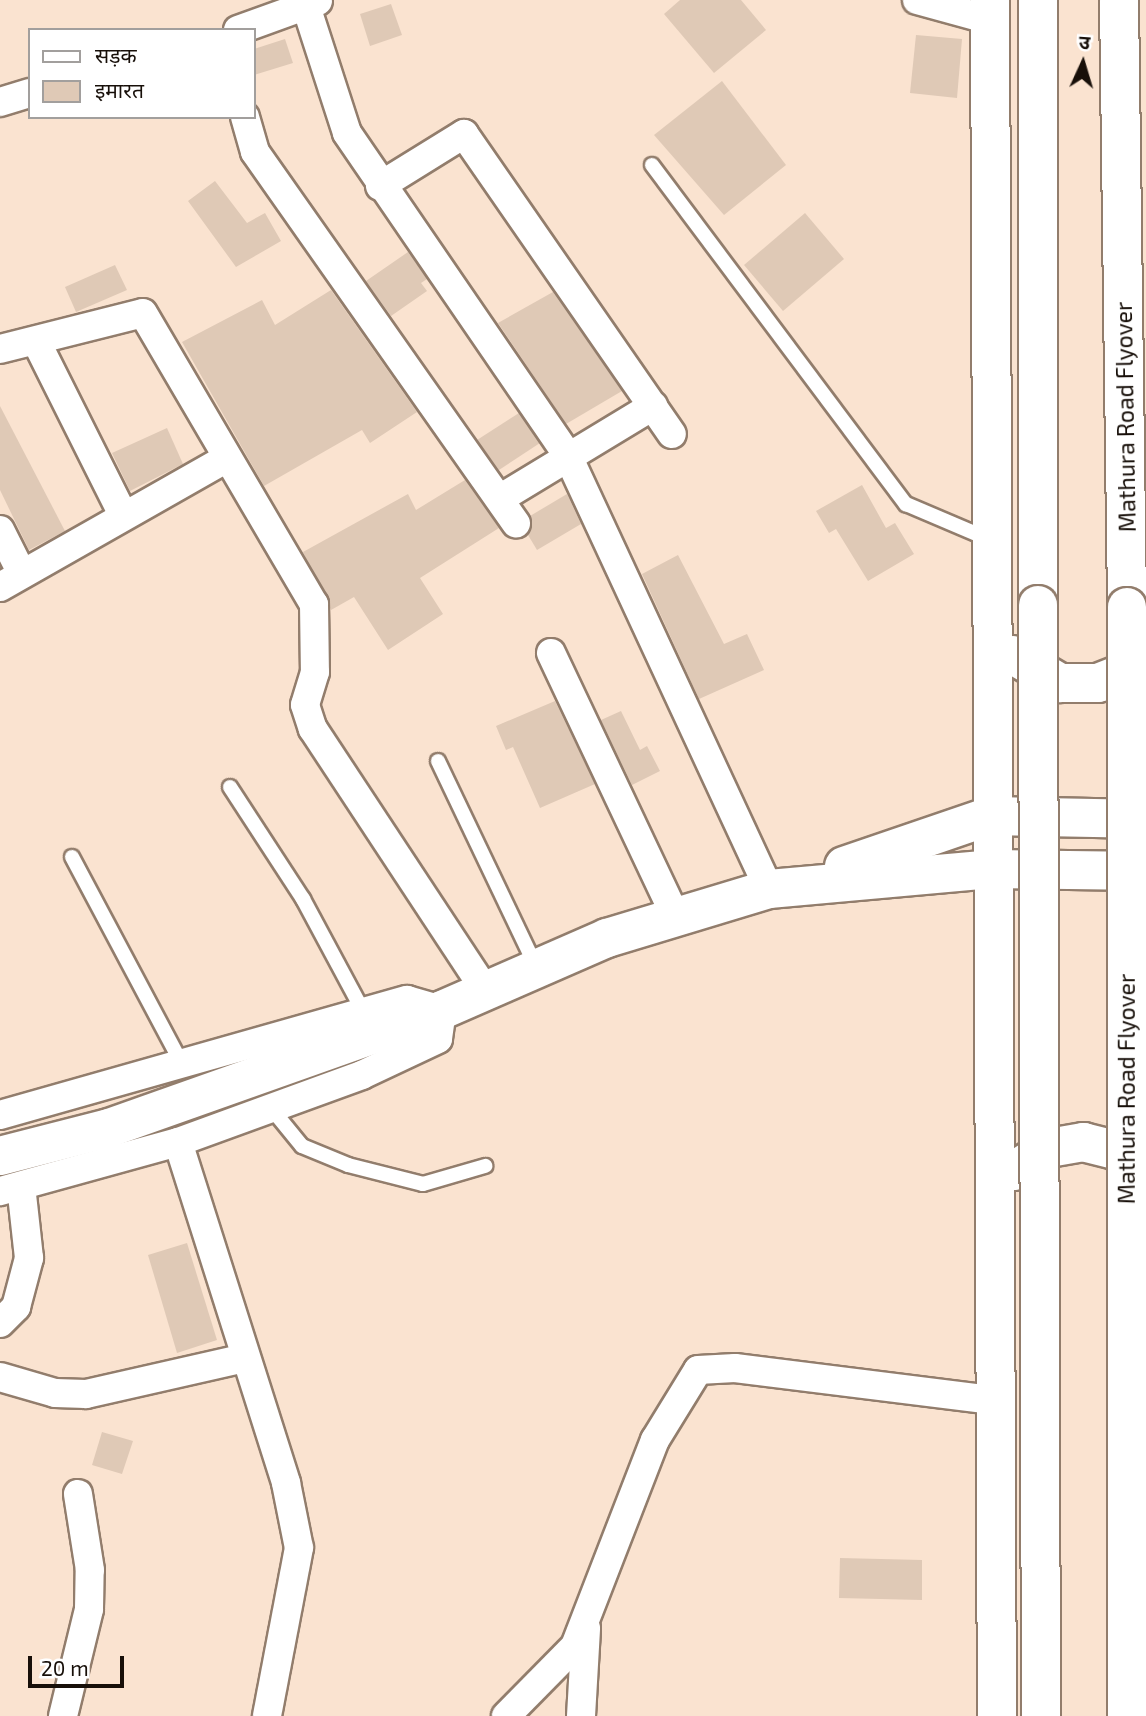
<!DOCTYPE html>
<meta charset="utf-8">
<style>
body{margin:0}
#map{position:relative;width:1146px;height:1716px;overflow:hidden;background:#fae3d0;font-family:"Exo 2","Noto Sans Devanagari",sans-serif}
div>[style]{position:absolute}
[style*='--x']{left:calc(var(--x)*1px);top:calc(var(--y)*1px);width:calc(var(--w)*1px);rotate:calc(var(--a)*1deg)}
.building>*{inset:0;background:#dfc9b6}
.roads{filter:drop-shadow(2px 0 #927d6c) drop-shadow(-2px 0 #927d6c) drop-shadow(0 2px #927d6c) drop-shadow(0 -2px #927d6c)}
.lane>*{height:14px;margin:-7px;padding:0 7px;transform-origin:7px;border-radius:7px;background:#fff}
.street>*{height:28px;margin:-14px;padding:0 14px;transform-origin:14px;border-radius:14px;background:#fff}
.secondary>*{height:38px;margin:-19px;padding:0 19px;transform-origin:19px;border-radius:19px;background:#fff}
.highway>*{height:38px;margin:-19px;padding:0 19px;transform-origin:19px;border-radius:19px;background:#fff}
.bridges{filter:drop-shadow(2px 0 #927d6c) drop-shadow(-2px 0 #927d6c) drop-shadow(0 2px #927d6c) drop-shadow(0 -2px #927d6c)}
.highway-bridge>*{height:38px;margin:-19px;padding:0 19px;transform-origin:19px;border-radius:19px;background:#fff}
span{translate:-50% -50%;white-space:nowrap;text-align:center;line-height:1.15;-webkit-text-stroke:5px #fff;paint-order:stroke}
.street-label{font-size:23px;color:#170f09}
.legend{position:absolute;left:28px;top:28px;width:228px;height:91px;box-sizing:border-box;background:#fff;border:2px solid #a29f9d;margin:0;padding:9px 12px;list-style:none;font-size:21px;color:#170f09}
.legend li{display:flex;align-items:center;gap:14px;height:35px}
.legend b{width:35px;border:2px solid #a29f9d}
.north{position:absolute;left:1048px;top:28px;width:70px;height:70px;-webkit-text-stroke:5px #fff;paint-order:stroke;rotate:4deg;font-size:19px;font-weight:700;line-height:28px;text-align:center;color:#170f09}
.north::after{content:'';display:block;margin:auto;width:24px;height:32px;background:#170f09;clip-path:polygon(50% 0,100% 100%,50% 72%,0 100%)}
.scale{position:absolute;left:28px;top:1656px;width:96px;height:32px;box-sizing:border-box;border:4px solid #170f09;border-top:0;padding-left:9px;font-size:21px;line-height:24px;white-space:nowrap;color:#170f09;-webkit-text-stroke:5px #fff;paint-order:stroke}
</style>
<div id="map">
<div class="building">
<div style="clip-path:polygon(680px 0,741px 0,766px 30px,714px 73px,664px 14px)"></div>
<div style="clip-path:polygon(391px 4px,402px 35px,370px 46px,360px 14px)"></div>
<div style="clip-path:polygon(916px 35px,962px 39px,957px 98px,910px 93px)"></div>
<div style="clip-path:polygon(285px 39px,293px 63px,254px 75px,254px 49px)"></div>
<div style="clip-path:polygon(722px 81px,786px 165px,724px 215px,654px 135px)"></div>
<div style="clip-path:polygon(215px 181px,247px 223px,265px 213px,281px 241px,236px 267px,188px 201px)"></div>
<div style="clip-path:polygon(805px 213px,844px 259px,783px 311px,744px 265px)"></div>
<div style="clip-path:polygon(408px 252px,427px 279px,421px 283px,427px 291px,391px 316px,366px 281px)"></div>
<div style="clip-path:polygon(115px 265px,127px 290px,76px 312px,65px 287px)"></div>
<div style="clip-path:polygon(331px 290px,417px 412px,370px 443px,362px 430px,264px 486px,182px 342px,262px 300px,275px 325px)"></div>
<div style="clip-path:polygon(553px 292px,622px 391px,566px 424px,498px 323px)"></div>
<div style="clip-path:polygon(0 406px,65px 531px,29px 550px,0 490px)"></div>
<div style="clip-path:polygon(519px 413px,540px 443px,499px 470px,477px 440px)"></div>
<div style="clip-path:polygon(167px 428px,183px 464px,130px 491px,112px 453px)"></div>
<div style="clip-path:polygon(465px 480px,499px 528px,420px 578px,443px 614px,388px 650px,354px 597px,331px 610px,303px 552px,408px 494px,416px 510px)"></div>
<div style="clip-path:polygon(862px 485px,886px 528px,895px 523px,914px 554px,868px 581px,836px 529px,829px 533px,816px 511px)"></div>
<div style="clip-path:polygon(567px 494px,581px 524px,537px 550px,528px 535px,530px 516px)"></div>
<div style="clip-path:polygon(678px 555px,724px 644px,747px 634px,764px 670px,699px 699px,642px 574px)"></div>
<div style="clip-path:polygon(555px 701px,595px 784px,540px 808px,513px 747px,506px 750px,496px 726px)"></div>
<div style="clip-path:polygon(621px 711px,640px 750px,647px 746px,660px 771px,632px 785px,601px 720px)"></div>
<div style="clip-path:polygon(187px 1243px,217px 1340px,177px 1353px,148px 1255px)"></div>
<div style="clip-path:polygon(102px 1432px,133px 1441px,122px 1474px,92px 1465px)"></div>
<div style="clip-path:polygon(840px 1558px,922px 1560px,922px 1600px,839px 1598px)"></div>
</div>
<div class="roads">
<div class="lane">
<div style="--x:652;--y:165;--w:424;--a:53.2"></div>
<div style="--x:906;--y:504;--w:92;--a:23"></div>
<div style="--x:438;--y:761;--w:230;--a:64.5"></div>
<div style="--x:230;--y:787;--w:134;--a:56.9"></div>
<div style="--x:303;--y:899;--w:129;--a:61.8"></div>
<div style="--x:72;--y:857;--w:237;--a:62"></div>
<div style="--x:271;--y:1108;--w:49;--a:50.8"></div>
<div style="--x:302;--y:1146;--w:50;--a:22.4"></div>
<div style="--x:348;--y:1165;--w:77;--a:14.2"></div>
<div style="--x:423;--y:1184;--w:65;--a:-16.2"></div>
</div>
<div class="street">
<div style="--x:295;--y:0;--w:13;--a:29"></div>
<div style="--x:306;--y:6;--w:133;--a:72.1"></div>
<div style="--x:347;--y:133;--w:389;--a:55.6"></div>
<div style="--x:567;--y:454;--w:480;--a:65.1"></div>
<div style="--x:917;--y:0;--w:76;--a:15.3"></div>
<div style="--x:238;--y:30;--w:85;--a:-19.9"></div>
<div style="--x:0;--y:102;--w:31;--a:-17"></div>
<div style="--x:245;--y:117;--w:36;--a:74"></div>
<div style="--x:255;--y:152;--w:454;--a:54.9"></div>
<div style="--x:380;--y:186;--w:99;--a:-31.8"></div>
<div style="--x:464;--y:134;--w:365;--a:55.3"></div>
<div style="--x:36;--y:341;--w:195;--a:63.4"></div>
<div style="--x:0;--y:349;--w:147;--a:-14.1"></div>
<div style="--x:143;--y:313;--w:338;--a:59.6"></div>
<div style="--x:314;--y:604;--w:68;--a:89.2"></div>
<div style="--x:315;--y:672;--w:34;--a:107"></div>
<div style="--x:305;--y:705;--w:25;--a:72"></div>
<div style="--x:313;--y:729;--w:316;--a:56.6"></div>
<div style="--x:501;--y:498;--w:178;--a:-31.2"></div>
<div style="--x:0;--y:530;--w:49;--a:63.4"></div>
<div style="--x:0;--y:587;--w:259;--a:-29.6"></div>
<div style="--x:551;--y:653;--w:292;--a:64.7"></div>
<div style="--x:0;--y:1115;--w:423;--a:-15.8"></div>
<div style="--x:407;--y:1000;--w:36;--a:16"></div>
<div style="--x:442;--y:1010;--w:29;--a:98"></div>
<div style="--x:438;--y:1039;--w:84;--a:154.7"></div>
<div style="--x:362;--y:1075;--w:196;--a:160"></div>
<div style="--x:178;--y:1142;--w:185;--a:164.6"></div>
<div style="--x:178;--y:1142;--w:358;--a:72.4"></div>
<div style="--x:286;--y:1483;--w:66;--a:78.7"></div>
<div style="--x:299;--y:1548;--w:171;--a:100.8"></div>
<div style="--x:0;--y:1323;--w:23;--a:-45"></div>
<div style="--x:16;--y:1307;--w:51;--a:-75.1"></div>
<div style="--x:29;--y:1258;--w:72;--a:-96.3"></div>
<div style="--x:0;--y:1377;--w:57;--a:16.2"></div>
<div style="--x:55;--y:1393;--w:31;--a:2"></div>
<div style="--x:86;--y:1394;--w:163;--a:-12.8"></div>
<div style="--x:63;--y:1716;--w:110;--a:-76.3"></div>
<div style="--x:89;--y:1609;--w:39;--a:-89"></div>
<div style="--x:90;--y:1570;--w:77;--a:-99"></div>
<div style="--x:506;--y:1716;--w:98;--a:-45.4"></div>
<div style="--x:575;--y:1646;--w:221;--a:-68.8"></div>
<div style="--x:655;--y:1440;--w:82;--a:-58.4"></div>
<div style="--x:698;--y:1370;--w:37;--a:-3"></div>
<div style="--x:735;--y:1368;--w:260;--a:7.1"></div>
<div style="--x:581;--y:1716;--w:88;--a:-86.7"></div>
</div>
<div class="secondary">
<div style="--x:990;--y:0;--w:1716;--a:89.77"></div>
<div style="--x:1013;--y:655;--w:55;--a:30.8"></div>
<div style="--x:1060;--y:683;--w:38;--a:0"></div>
<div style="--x:1098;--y:683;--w:41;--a:-21.5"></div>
<div style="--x:1136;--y:668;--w:19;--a:-58"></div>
<div style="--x:844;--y:866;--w:154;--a:-18.9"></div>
<div style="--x:990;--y:816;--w:156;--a:1.1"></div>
<div style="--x:0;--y:1156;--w:113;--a:-14.4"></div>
<div style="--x:109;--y:1128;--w:353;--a:-19.5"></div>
<div style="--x:442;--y:1010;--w:180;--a:-23.6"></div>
<div style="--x:607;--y:938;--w:169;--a:-16.8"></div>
<div style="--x:769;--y:889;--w:223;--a:-5.1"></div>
<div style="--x:991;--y:869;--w:155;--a:0.7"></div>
<div style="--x:1014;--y:1171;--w:42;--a:-33.3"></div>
<div style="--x:1049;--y:1148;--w:35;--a:-10"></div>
<div style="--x:1083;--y:1142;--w:33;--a:14"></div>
<div style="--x:1115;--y:1150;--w:38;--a:35"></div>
</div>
<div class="highway">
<div style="--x:1038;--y:0;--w:605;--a:90"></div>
<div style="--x:1119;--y:0;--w:607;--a:89.24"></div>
</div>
</div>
<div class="bridges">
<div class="highway-bridge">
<div style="--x:1038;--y:605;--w:1111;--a:89.85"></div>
<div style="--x:1127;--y:1716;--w:1109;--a:-90"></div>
</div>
</div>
<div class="street-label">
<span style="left:1125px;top:417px;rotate:-91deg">Mathura Road Flyover</span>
<span style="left:1126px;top:1089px;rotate:-90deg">Mathura Road Flyover</span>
</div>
<ul class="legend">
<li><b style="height:9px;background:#fff"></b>सड़क</li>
<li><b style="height:19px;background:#dfc9b6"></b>इमारत</li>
</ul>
<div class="north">उ</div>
<div class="scale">20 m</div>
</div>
